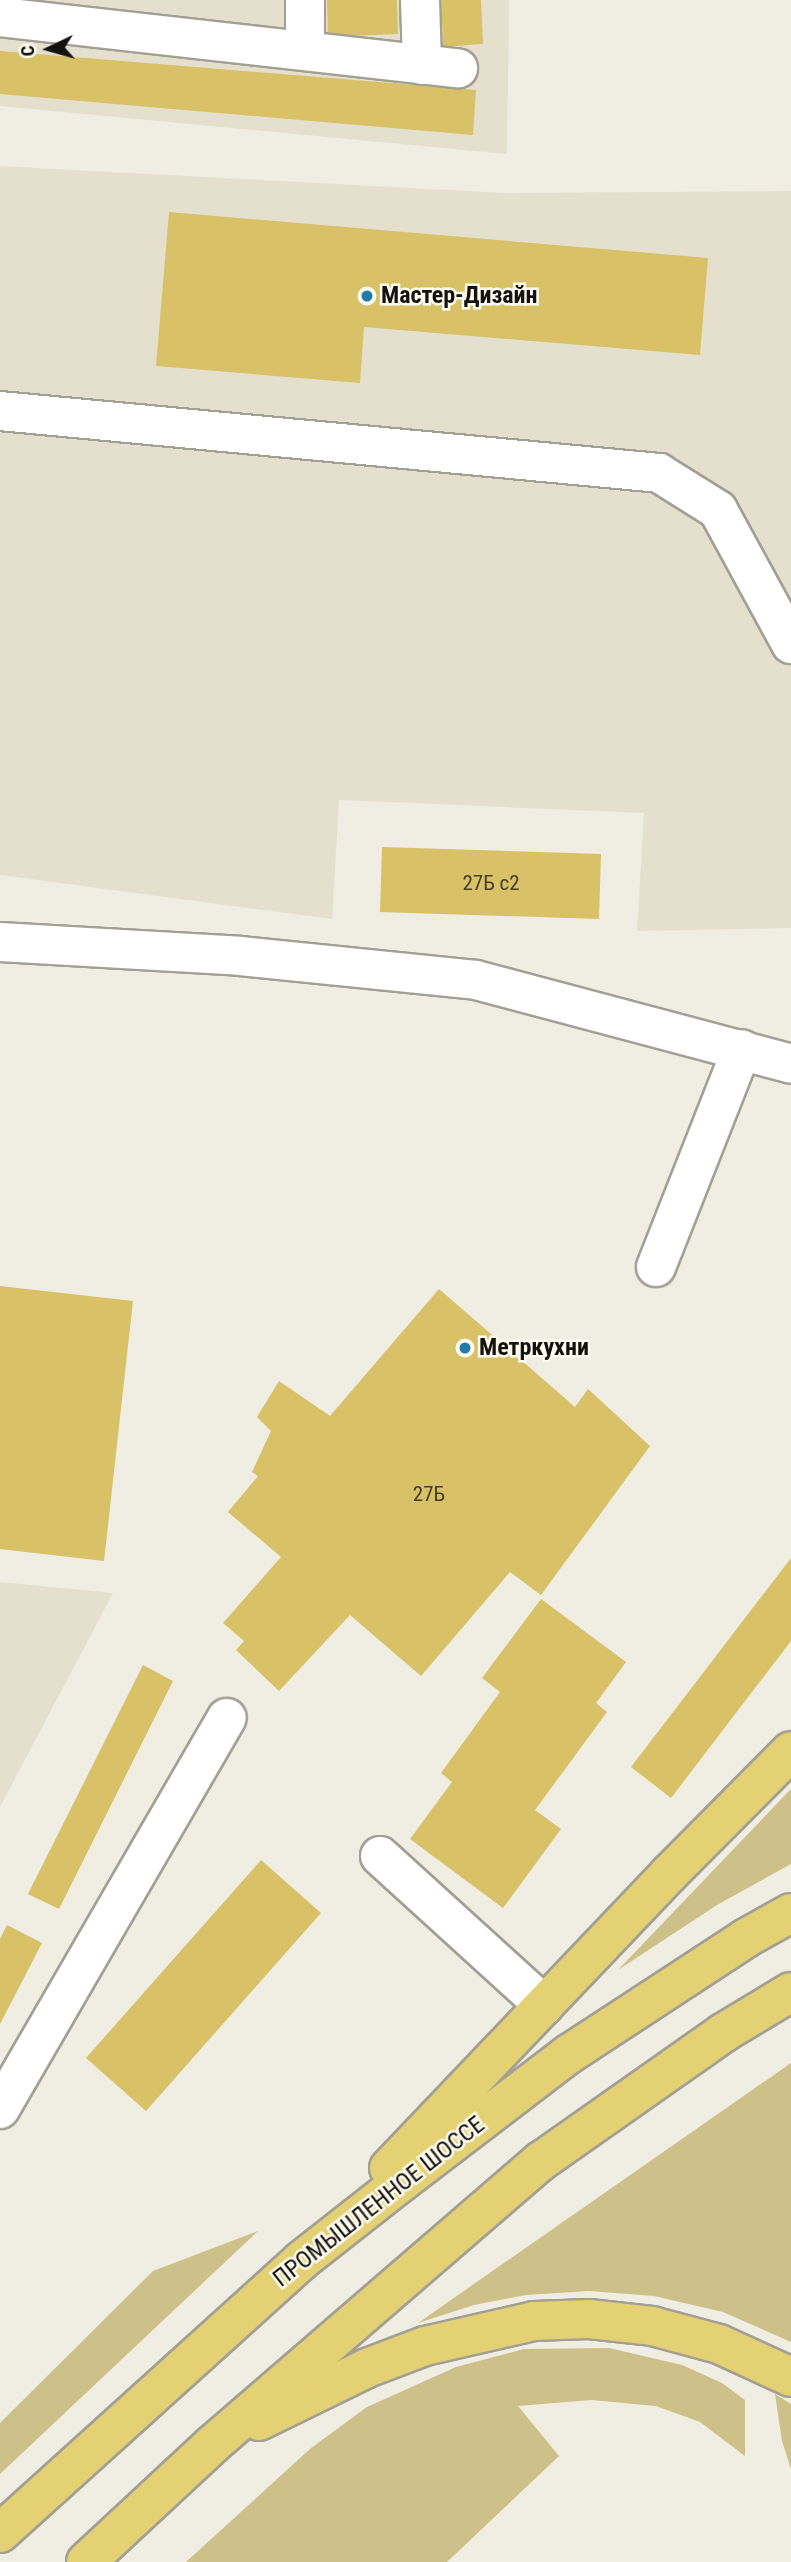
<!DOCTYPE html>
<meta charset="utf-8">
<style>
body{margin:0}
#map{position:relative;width:791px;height:2562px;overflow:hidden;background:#f0ede2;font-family:"Roboto Condensed",sans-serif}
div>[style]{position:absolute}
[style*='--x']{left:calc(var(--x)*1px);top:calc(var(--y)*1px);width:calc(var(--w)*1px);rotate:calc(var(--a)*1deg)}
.built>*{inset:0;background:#e5e0ce}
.green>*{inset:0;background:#cec089}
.building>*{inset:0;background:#d8c167}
.roads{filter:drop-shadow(2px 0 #a29f95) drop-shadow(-2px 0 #a29f95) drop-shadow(0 2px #a29f95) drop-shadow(0 -2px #a29f95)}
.minor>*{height:38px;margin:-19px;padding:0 19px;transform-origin:19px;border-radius:19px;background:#fff}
.major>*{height:38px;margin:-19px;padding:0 19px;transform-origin:19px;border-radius:19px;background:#e4d173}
.dots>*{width:19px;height:19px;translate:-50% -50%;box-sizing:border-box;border:4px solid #fdfaef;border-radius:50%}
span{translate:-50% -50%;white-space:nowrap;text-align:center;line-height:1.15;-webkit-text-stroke:5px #fdfaef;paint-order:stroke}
.number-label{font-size:21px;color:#443e24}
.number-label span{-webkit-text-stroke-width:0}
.poi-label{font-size:24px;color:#13120e;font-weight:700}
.left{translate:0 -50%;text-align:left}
.street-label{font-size:24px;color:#13120e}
.north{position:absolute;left:14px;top:14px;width:70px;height:70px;-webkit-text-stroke:5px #fdfaef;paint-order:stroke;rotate:265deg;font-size:19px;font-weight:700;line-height:28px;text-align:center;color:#13120e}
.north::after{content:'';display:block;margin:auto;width:24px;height:32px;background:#13120e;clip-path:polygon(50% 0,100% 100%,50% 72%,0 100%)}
</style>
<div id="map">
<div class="built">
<div style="clip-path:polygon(0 0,509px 0,507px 154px,0 106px)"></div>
<div style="clip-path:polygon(0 166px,505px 193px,791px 191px,791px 928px,637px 931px,644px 813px,339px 800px,332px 919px,0 875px)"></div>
<div style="clip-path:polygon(0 1582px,113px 1593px,0 1807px)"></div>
</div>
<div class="green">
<div style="clip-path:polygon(791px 1789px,791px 1864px,717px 1905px,618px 1970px)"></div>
<div style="clip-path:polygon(791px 2063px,791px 2342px,723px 2312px,654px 2296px,589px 2291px,526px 2295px,474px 2305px,418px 2323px)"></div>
<div style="clip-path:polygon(258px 2231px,0 2474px,0 2423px,153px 2271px)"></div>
<div style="clip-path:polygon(609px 2348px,682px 2365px,722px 2383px,745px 2400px,745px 2456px,700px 2422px,656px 2406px,591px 2400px,518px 2406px,559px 2456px,447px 2562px,186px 2562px,311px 2448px,367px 2407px,456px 2367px,524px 2349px)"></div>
<div style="clip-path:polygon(775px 2394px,791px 2404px,791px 2469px,782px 2441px)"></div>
</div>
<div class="building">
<div style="clip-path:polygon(327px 0,397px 0,398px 34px,328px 37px)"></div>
<div style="clip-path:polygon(441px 0,481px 0,483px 44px,443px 47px)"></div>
<div style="clip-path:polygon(0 51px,476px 90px,473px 135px,0 94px)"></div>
<div style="clip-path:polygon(169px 212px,708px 258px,700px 355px,364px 327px,360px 383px,156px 366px)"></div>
<div style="clip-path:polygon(382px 847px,601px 854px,599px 919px,380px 912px)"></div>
<div style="clip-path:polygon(0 1286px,133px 1301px,104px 1561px,0 1549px)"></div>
<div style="clip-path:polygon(439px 1289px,575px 1407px,588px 1389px,650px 1446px,541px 1595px,510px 1572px,421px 1676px,350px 1615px,279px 1691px,236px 1650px,244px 1641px,223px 1623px,281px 1557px,228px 1512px,258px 1476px,252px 1472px,271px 1431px,257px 1417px,279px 1381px,330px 1416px)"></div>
<div style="clip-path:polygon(791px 1558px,791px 1641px,671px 1798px,631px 1767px)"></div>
<div style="clip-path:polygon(541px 1599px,626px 1662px,596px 1703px,607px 1712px,535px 1810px,561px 1829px,503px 1908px,410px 1839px,452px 1782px,441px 1773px,500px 1692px,482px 1678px)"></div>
<div style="clip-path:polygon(143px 1665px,173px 1681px,59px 1909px,28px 1894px)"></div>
<div style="clip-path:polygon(261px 1860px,321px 1913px,146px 2111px,86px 2058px)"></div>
<div style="clip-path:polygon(7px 1925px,42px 1943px,0 2024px,0 1939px)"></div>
</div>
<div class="roads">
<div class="minor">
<div style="--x:305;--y:0;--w:51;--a:90"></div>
<div style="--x:420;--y:0;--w:65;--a:88.2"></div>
<div style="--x:0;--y:17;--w:461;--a:6.4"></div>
<div style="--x:0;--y:411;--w:662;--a:5.37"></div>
<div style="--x:659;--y:473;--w:70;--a:32.1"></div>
<div style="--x:718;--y:510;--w:153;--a:61.4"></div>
<div style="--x:0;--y:942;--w:240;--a:3.3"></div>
<div style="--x:240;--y:956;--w:237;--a:5.8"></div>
<div style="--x:476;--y:980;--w:326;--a:14.9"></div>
<div style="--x:656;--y:1267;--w:234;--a:-68.5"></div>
<div style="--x:380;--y:1856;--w:222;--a:42.3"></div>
<div style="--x:0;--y:2109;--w:452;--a:-59.9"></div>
</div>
<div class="major">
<div style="--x:389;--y:2168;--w:406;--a:-46.4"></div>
<div style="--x:669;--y:1874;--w:173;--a:-45.2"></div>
<div style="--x:259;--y:2421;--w:120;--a:-26.1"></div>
<div style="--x:367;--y:2368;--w:62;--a:-20.8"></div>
<div style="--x:425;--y:2346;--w:112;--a:-12.9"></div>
<div style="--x:534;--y:2321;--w:55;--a:-2.1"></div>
<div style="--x:589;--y:2319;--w:63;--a:6.3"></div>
<div style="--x:652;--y:2326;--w:69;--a:15"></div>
<div style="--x:719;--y:2344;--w:79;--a:24.6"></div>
<div style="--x:0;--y:2533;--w:407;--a:-42.1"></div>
<div style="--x:302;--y:2260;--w:125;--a:-38.2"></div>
<div style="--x:400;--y:2183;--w:213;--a:-37.4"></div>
<div style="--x:569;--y:2054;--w:212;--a:-33.2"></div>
<div style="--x:746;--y:1938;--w:51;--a:-29.1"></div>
<div style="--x:86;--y:2562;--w:173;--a:-42.9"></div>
<div style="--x:213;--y:2444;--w:433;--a:-40.8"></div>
<div style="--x:541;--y:2161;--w:223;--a:-35.1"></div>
<div style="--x:723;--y:2033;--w:79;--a:-31.1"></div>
</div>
</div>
<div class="dots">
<div style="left:367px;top:296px;background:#207ba9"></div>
<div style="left:465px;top:1348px;background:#207ba9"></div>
</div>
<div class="number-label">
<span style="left:491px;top:883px">27Б с2</span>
<span style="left:429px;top:1494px">27Б</span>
</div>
<div class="poi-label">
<span class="left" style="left:381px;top:296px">Мастер-Дизайн</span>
<span class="left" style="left:479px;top:1348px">Метркухни</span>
</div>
<div class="street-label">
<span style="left:379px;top:2202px;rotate:-38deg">ПРОМЫШЛЕННОЕ ШОССЕ</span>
</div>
<div class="north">С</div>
</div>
